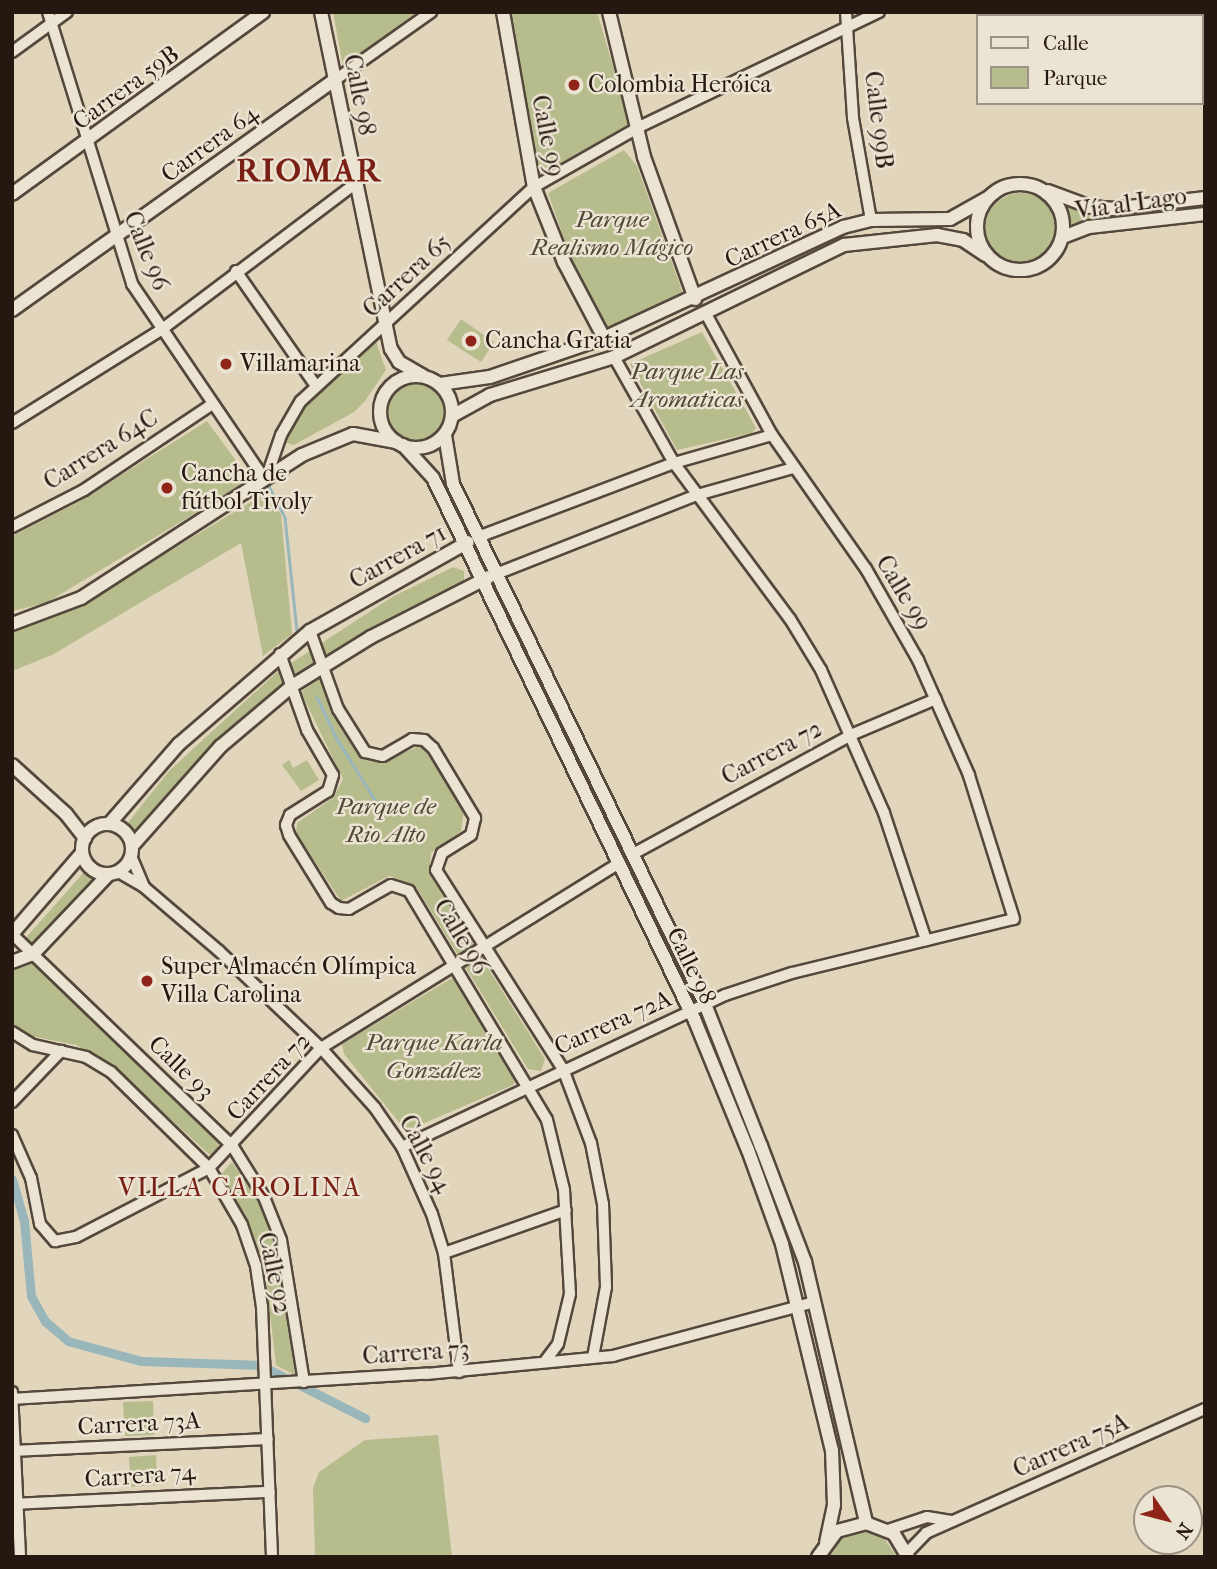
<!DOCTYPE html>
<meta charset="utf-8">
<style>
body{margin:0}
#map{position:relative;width:1217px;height:1569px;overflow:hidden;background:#e1d5bc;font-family:"IM FELL French Canon",serif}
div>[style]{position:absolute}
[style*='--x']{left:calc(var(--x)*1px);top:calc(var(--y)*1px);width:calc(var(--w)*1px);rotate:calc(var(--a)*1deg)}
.green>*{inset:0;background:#b7bc8d}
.round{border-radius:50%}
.stream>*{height:2.5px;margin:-1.25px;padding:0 1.25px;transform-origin:1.25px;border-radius:1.25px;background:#99b6bb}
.canal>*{height:9px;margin:-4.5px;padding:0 4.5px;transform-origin:4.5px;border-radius:4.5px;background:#99b6bb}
.roads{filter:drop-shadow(2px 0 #54473c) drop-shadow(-2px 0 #54473c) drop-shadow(0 2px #54473c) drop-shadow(0 -2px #54473c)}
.minor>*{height:10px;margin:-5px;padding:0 5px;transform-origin:5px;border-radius:5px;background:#ece4d3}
.tertiary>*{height:12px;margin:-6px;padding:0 6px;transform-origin:6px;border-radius:6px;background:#ece4d3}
.tertiary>.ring{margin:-6px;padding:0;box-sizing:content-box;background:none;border:12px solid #ece4d3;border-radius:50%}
.dots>*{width:19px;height:19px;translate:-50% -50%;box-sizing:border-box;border:4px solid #ece4d3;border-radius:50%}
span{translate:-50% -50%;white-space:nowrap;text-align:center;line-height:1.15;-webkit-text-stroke:5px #ece4d3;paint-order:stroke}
.poi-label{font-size:24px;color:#251811}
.left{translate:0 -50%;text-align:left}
.street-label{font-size:24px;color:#251811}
.park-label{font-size:24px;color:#514936;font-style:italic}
.neighbourhood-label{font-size:26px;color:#7a1f14;letter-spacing:2px}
.district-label{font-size:32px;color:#7a1f14;font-weight:700;letter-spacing:2px}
.frame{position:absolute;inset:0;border:14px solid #251811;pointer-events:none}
.legend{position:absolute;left:976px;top:14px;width:228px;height:91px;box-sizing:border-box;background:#ece4d3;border:2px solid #9c9285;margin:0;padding:9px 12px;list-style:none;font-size:21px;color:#251811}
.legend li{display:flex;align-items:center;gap:14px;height:35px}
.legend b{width:35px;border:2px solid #9c9285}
.north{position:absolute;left:1133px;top:1485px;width:70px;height:70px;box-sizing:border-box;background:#ece4d3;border:2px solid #9c9285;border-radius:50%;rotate:125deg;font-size:19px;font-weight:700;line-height:28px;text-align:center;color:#251811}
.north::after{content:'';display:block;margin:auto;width:24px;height:32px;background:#8f2418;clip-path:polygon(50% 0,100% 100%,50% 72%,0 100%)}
</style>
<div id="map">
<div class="green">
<div style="clip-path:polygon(333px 12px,417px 12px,343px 66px)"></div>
<div style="clip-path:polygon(510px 12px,597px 12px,630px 123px,540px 175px)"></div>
<div style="clip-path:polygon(624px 150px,637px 166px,684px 296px,609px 331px,571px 258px,548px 193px)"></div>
<div class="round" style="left:985px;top:193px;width:72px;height:72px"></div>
<div style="clip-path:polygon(1063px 201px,1076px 208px,1115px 211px,1205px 203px,1205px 209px,1067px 226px)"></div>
<div style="clip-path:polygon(461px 319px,494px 342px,481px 362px,447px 340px)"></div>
<div style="clip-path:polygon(702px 332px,756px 428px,752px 433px,677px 450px,630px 364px)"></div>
<div style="clip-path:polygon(375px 339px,386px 370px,365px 401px,354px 412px,294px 445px,284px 442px,310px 398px)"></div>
<div class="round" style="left:385px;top:381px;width:62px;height:62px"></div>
<div style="clip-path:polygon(207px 421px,250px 480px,46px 603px,12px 611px,12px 536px,77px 503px)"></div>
<div style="clip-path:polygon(264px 494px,281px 514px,292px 634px,263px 656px,241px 543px,52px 655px,12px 671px,12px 630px,77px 607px)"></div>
<div style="clip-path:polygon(453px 567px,464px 571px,464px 585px,404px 612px,333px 656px,284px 692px,137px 833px,126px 825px,169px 771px,276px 673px,392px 597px)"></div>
<div style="clip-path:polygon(494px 579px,694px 990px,689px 992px,621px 859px,487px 582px)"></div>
<div style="clip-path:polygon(321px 678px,335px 715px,361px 758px,380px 763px,422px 745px,464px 810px,461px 831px,431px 853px,429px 874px,545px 1059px,541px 1071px,528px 1069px,415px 885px,389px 876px,341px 901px,296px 833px,297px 823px,334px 797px,343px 779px,301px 692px)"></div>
<div style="clip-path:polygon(289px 760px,293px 768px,307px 760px,319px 780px,301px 791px,282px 765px)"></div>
<div style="clip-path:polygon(85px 871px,100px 881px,33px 950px,23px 941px)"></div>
<div style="clip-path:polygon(30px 961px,219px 1143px,215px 1154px,210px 1155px,110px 1064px,76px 1045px,21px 1034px,12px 1026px,12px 971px)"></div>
<div style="clip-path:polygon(452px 978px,518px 1078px,513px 1085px,406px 1131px,344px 1054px,342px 1044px)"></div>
<div style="clip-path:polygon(232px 1162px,256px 1197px,273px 1238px,284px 1277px,295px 1375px,276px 1365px,264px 1264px,249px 1223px,221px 1174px)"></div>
<div style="clip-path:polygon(153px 1401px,154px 1435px,125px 1436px,123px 1402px)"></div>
<div style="clip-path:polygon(438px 1435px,452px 1557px,315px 1557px,313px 1488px,319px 1472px,365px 1440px)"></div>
<div style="clip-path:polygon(156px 1455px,157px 1485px,131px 1487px,129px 1457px)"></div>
<div style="clip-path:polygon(860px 1530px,883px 1537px,897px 1557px,825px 1557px,837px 1539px)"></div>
</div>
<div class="stream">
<div style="--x:268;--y:484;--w:38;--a:63"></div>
<div style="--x:285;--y:518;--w:113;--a:83.9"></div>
<div style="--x:317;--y:697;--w:47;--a:64.5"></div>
<div style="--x:337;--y:739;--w:89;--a:57.9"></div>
</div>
<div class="canal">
<div style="--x:12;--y:1179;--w:44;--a:74.1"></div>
<div style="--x:24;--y:1221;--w:75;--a:84.7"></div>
<div style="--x:31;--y:1296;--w:29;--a:61"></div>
<div style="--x:45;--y:1321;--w:30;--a:41"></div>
<div style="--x:68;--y:1341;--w:76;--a:15.3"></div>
<div style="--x:141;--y:1361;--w:119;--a:1.9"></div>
<div style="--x:260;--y:1365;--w:118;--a:26.8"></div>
</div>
<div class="roads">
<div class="minor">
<div style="--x:48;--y:12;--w:285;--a:72.8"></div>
<div style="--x:132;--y:284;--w:235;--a:55.8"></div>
<div style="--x:846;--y:12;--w:106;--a:86.2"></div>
<div style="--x:853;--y:118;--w:104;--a:80"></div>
<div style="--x:12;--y:52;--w:68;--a:-36"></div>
<div style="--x:335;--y:80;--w:118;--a:-35.3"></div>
<div style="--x:236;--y:271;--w:140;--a:55.2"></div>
<div style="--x:614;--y:357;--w:122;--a:60.5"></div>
<div style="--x:674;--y:463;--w:194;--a:53.4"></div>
<div style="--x:790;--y:619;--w:60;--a:58.7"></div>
<div style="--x:821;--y:670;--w:156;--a:66.2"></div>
<div style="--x:884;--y:813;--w:134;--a:71.7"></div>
<div style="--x:12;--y:423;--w:176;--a:-32"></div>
<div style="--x:161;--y:330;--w:243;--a:-37"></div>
<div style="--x:267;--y:476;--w:43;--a:-71.1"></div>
<div style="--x:281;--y:435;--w:39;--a:-60"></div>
<div style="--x:301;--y:401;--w:316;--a:-42.6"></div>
<div style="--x:534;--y:187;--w:121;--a:-29.7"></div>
<div style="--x:639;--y:127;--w:266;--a:-25.6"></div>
<div style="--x:12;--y:527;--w:81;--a:-27.2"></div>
<div style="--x:84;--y:490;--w:153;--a:-33.8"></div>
<div style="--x:478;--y:537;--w:210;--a:-20.7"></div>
<div style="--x:674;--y:463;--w:102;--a:-15.9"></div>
<div style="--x:496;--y:574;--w:216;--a:-21.5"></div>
<div style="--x:697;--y:495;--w:100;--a:-15.7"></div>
<div style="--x:310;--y:631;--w:83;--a:70.3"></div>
<div style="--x:338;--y:709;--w:51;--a:57.9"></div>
<div style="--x:365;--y:752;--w:18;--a:13"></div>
<div style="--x:383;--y:756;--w:34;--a:-30"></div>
<div style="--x:412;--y:739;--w:12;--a:5"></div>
<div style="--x:424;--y:740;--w:12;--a:42"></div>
<div style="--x:433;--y:748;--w:82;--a:59"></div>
<div style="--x:475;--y:818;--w:17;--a:103"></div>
<div style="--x:471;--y:835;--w:34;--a:148"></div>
<div style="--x:442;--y:853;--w:18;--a:109"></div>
<div style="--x:436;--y:870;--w:236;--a:57.5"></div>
<div style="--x:563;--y:1069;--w:79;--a:69.3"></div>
<div style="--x:591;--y:1143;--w:62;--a:78.9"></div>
<div style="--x:603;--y:1204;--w:83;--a:87.9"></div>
<div style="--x:606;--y:1287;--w:71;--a:100.5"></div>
<div style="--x:280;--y:654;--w:81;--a:70.4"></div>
<div style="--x:307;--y:730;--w:52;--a:60"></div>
<div style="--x:333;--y:775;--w:17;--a:107"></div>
<div style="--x:328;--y:791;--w:45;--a:147.7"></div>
<div style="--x:290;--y:815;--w:11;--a:112"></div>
<div style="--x:286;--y:825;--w:10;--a:73"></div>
<div style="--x:289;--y:835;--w:80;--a:58.3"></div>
<div style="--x:331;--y:903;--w:9;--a:32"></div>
<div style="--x:339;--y:908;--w:10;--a:6"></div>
<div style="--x:349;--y:909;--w:48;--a:-29.7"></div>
<div style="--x:391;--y:885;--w:19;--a:18"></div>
<div style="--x:409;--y:891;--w:267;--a:58.9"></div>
<div style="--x:547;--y:1120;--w:72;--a:76.3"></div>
<div style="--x:564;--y:1190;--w:104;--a:86.7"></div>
<div style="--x:570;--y:1294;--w:51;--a:103.5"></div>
<div style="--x:558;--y:1344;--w:20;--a:127"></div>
<div style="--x:633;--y:854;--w:248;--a:-28.6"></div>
<div style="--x:851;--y:735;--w:92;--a:-23"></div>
<div style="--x:131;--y:856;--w:33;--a:67"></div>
<div style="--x:120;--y:873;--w:28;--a:30"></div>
<div style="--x:144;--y:887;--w:99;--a:40.5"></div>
<div style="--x:219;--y:951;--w:141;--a:43.6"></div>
<div style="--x:321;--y:1048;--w:81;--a:48"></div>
<div style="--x:375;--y:1108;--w:47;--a:55.3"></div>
<div style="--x:402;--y:1147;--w:73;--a:65.9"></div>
<div style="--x:432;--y:1214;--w:41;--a:72.9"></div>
<div style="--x:444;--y:1253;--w:120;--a:82.8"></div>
<div style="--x:12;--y:934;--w:307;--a:43.9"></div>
<div style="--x:233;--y:1147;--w:59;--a:58.2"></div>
<div style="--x:264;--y:1197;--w:46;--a:68.4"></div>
<div style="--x:281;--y:1240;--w:144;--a:80.8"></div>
<div style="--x:12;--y:1032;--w:25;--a:32"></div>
<div style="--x:33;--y:1045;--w:54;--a:12.8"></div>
<div style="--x:86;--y:1057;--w:29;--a:31"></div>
<div style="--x:111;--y:1072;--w:137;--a:44.4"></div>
<div style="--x:209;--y:1168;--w:66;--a:59.9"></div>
<div style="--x:242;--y:1225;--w:43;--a:71.1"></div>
<div style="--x:256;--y:1266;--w:41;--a:81.7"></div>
<div style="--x:262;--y:1307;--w:250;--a:87.7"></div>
<div style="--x:12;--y:1102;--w:71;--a:-46.1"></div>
<div style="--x:12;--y:1135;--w:47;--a:66.2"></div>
<div style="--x:31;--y:1178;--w:47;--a:78.9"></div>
<div style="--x:40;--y:1224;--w:23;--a:49"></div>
<div style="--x:55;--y:1241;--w:21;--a:-11"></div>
<div style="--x:76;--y:1237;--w:150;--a:-27.4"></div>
<div style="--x:209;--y:1168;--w:164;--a:-47"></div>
<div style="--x:321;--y:1048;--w:349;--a:-31.8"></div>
<div style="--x:402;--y:1147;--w:357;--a:-25.2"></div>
<div style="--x:725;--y:995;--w:71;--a:-18.2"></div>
<div style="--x:792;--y:973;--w:228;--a:-13.7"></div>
<div style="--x:1014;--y:919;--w:151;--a:-107.4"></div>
<div style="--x:969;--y:775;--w:126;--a:-113.9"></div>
<div style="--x:918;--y:660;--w:105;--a:-119.7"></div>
<div style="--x:866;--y:569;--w:164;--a:-125"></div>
<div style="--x:772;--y:435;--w:138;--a:-118.6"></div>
<div style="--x:444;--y:1253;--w:129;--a:-19.4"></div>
<div style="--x:12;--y:1392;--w:165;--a:87.2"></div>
<div style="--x:12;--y:1399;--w:415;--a:-3.5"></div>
<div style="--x:426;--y:1374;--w:188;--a:-5.5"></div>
<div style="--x:613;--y:1356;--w:209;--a:-15"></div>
<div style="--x:12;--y:1451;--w:256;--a:-2.7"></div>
<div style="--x:12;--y:1504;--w:258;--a:-2.7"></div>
<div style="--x:888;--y:1530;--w:41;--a:-18.4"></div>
<div style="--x:927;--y:1517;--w:26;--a:9"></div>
<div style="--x:907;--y:1553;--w:28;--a:-46"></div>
<div style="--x:926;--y:1533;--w:305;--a:-24"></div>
</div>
<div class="tertiary">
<div style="--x:321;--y:12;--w:344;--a:78.3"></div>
<div style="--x:391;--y:349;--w:15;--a:58"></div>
<div style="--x:399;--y:362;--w:28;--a:30"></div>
<div style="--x:503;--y:12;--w:178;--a:80"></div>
<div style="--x:534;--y:187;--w:81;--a:68.2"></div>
<div style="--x:564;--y:262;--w:86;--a:62.2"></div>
<div style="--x:609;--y:12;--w:149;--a:76.4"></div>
<div style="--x:644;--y:157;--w:151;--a:70.2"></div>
<div class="ring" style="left:977px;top:184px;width:74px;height:74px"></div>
<div style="--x:1048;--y:191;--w:46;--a:20.4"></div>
<div style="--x:1091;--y:207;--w:21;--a:5"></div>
<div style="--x:1112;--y:209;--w:94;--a:-6.7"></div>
<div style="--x:12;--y:194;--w:310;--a:-35.9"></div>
<div style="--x:1063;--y:237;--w:28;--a:-21"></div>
<div style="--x:1089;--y:227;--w:117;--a:-6.4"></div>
<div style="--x:12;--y:310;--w:397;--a:-35.5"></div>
<div class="ring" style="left:380px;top:376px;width:60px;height:60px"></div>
<div style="--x:440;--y:384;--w:50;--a:-8"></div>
<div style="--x:490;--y:377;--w:120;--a:-18.9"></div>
<div style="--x:604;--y:338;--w:264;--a:-24.9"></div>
<div style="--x:843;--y:227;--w:29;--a:-14"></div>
<div style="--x:871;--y:220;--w:79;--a:-0.7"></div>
<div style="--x:950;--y:219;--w:45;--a:-29.4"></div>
<div style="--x:452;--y:416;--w:43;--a:-28.9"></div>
<div style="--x:490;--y:395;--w:130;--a:-17"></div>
<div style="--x:614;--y:357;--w:256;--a:-26"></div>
<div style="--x:844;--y:245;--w:94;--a:-6.1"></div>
<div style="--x:937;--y:235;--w:26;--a:11"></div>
<div style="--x:963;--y:240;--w:27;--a:34"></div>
<div style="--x:445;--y:435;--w:50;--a:80.7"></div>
<div style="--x:453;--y:484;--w:578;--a:64.14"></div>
<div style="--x:705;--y:1004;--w:153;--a:68.5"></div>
<div style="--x:761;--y:1146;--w:124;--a:69.2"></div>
<div style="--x:805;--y:1262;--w:268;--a:76.8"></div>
<div style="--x:403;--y:445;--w:45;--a:47.7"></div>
<div style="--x:433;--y:478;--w:603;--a:64.24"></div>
<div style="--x:695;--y:1021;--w:139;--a:67.7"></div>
<div style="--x:748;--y:1150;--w:100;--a:70.1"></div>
<div style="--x:782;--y:1244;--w:212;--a:76.4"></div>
<div style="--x:832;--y:1450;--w:55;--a:87.9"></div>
<div style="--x:834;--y:1505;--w:38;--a:102"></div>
<div style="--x:12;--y:624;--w:74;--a:-20.6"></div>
<div style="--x:81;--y:598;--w:263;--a:-32.9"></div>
<div style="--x:302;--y:455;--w:55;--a:-22.4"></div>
<div style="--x:353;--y:434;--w:44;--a:10.5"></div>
<div style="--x:12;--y:765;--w:73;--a:42.2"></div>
<div style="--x:66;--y:814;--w:31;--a:52"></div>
<div style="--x:110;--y:823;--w:105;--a:-48.9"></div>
<div style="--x:179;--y:744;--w:173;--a:-40.8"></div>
<div style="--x:310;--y:631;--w:181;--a:-29.4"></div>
<div class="ring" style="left:82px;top:824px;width:38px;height:38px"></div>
<div style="--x:133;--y:845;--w:132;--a:-48.4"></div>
<div style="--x:221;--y:746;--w:93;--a:-40.2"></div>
<div style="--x:292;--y:686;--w:93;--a:-31.8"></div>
<div style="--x:371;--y:637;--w:132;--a:-27"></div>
<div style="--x:12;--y:934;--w:107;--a:-49.2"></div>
<div style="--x:12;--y:962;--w:22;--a:-21"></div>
<div style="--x:33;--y:954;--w:109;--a:-46.5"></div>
<div style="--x:818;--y:1557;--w:32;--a:-54"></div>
<div style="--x:837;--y:1531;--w:30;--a:-15"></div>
<div style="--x:866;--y:1523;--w:30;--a:21"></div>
<div style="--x:894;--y:1534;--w:27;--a:59"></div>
</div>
</div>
<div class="dots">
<div style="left:574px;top:85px;background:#8f2418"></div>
<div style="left:471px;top:341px;background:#8f2418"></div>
<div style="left:226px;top:364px;background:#8f2418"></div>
<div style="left:167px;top:488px;background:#8f2418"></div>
<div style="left:147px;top:981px;background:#8f2418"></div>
</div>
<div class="poi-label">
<span class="left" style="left:588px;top:85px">Colombia Heróica</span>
<span class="left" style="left:485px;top:341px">Cancha Gratia</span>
<span class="left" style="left:240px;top:364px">Villamarina</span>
<span class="left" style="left:181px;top:488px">Cancha de<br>fútbol Tivoly</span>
<span class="left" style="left:161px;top:981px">Super Almacén Olímpica<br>Villa Carolina</span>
</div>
<div class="street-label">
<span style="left:126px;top:88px;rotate:-36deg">Carrera 59B</span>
<span style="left:359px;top:95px;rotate:79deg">Calle 98</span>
<span style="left:878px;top:120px;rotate:83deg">Calle 99B</span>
<span style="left:547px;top:136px;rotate:79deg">Calle 99</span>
<span style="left:210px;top:144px;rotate:-36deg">Carrera 64</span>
<span style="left:1131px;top:204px;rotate:-8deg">Vía al Lago</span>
<span style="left:783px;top:235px;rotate:-25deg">Carrera 65A</span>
<span style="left:146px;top:251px;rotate:68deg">Calle 96</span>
<span style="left:407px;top:276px;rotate:-43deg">Carrera 65</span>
<span style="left:101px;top:450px;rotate:-32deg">Carrera 64C</span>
<span style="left:398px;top:557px;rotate:-29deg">Carrera 71</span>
<span style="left:903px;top:593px;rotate:59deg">Calle 99</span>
<span style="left:772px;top:753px;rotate:-28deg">Carrera 72</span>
<span style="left:461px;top:937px;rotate:59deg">Calle 96</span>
<span style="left:691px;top:966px;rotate:64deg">Calle 98</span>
<span style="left:613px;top:1023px;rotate:-24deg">Carrera 72A</span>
<span style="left:181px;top:1068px;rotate:44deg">Calle 93</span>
<span style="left:269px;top:1077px;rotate:-47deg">Carrera 72</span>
<span style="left:425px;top:1154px;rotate:62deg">Calle 94</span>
<span style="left:274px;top:1273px;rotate:78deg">Calle 92</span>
<span style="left:416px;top:1353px;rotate:-4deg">Carrera 73</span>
<span style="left:139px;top:1424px;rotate:-3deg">Carrera 73A</span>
<span style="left:1071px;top:1446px;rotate:-24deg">Carrera 75A</span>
<span style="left:140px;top:1476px;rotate:-4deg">Carrera 74</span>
</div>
<div class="park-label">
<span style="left:612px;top:234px">Parque<br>Realismo Mágico</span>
<span style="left:687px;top:386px">Parque Las<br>Aromaticas</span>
<span style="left:386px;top:821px">Parque de<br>Rio Alto</span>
<span style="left:434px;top:1057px">Parque Karla<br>González</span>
</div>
<div class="neighbourhood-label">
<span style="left:240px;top:1188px">VILLA CAROLINA</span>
</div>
<div class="district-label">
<span style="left:309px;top:171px">RIOMAR</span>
</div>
<div class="frame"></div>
<ul class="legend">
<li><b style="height:9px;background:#ece4d3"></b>Calle</li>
<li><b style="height:19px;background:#b7bc8d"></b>Parque</li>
</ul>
<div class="north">N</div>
</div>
